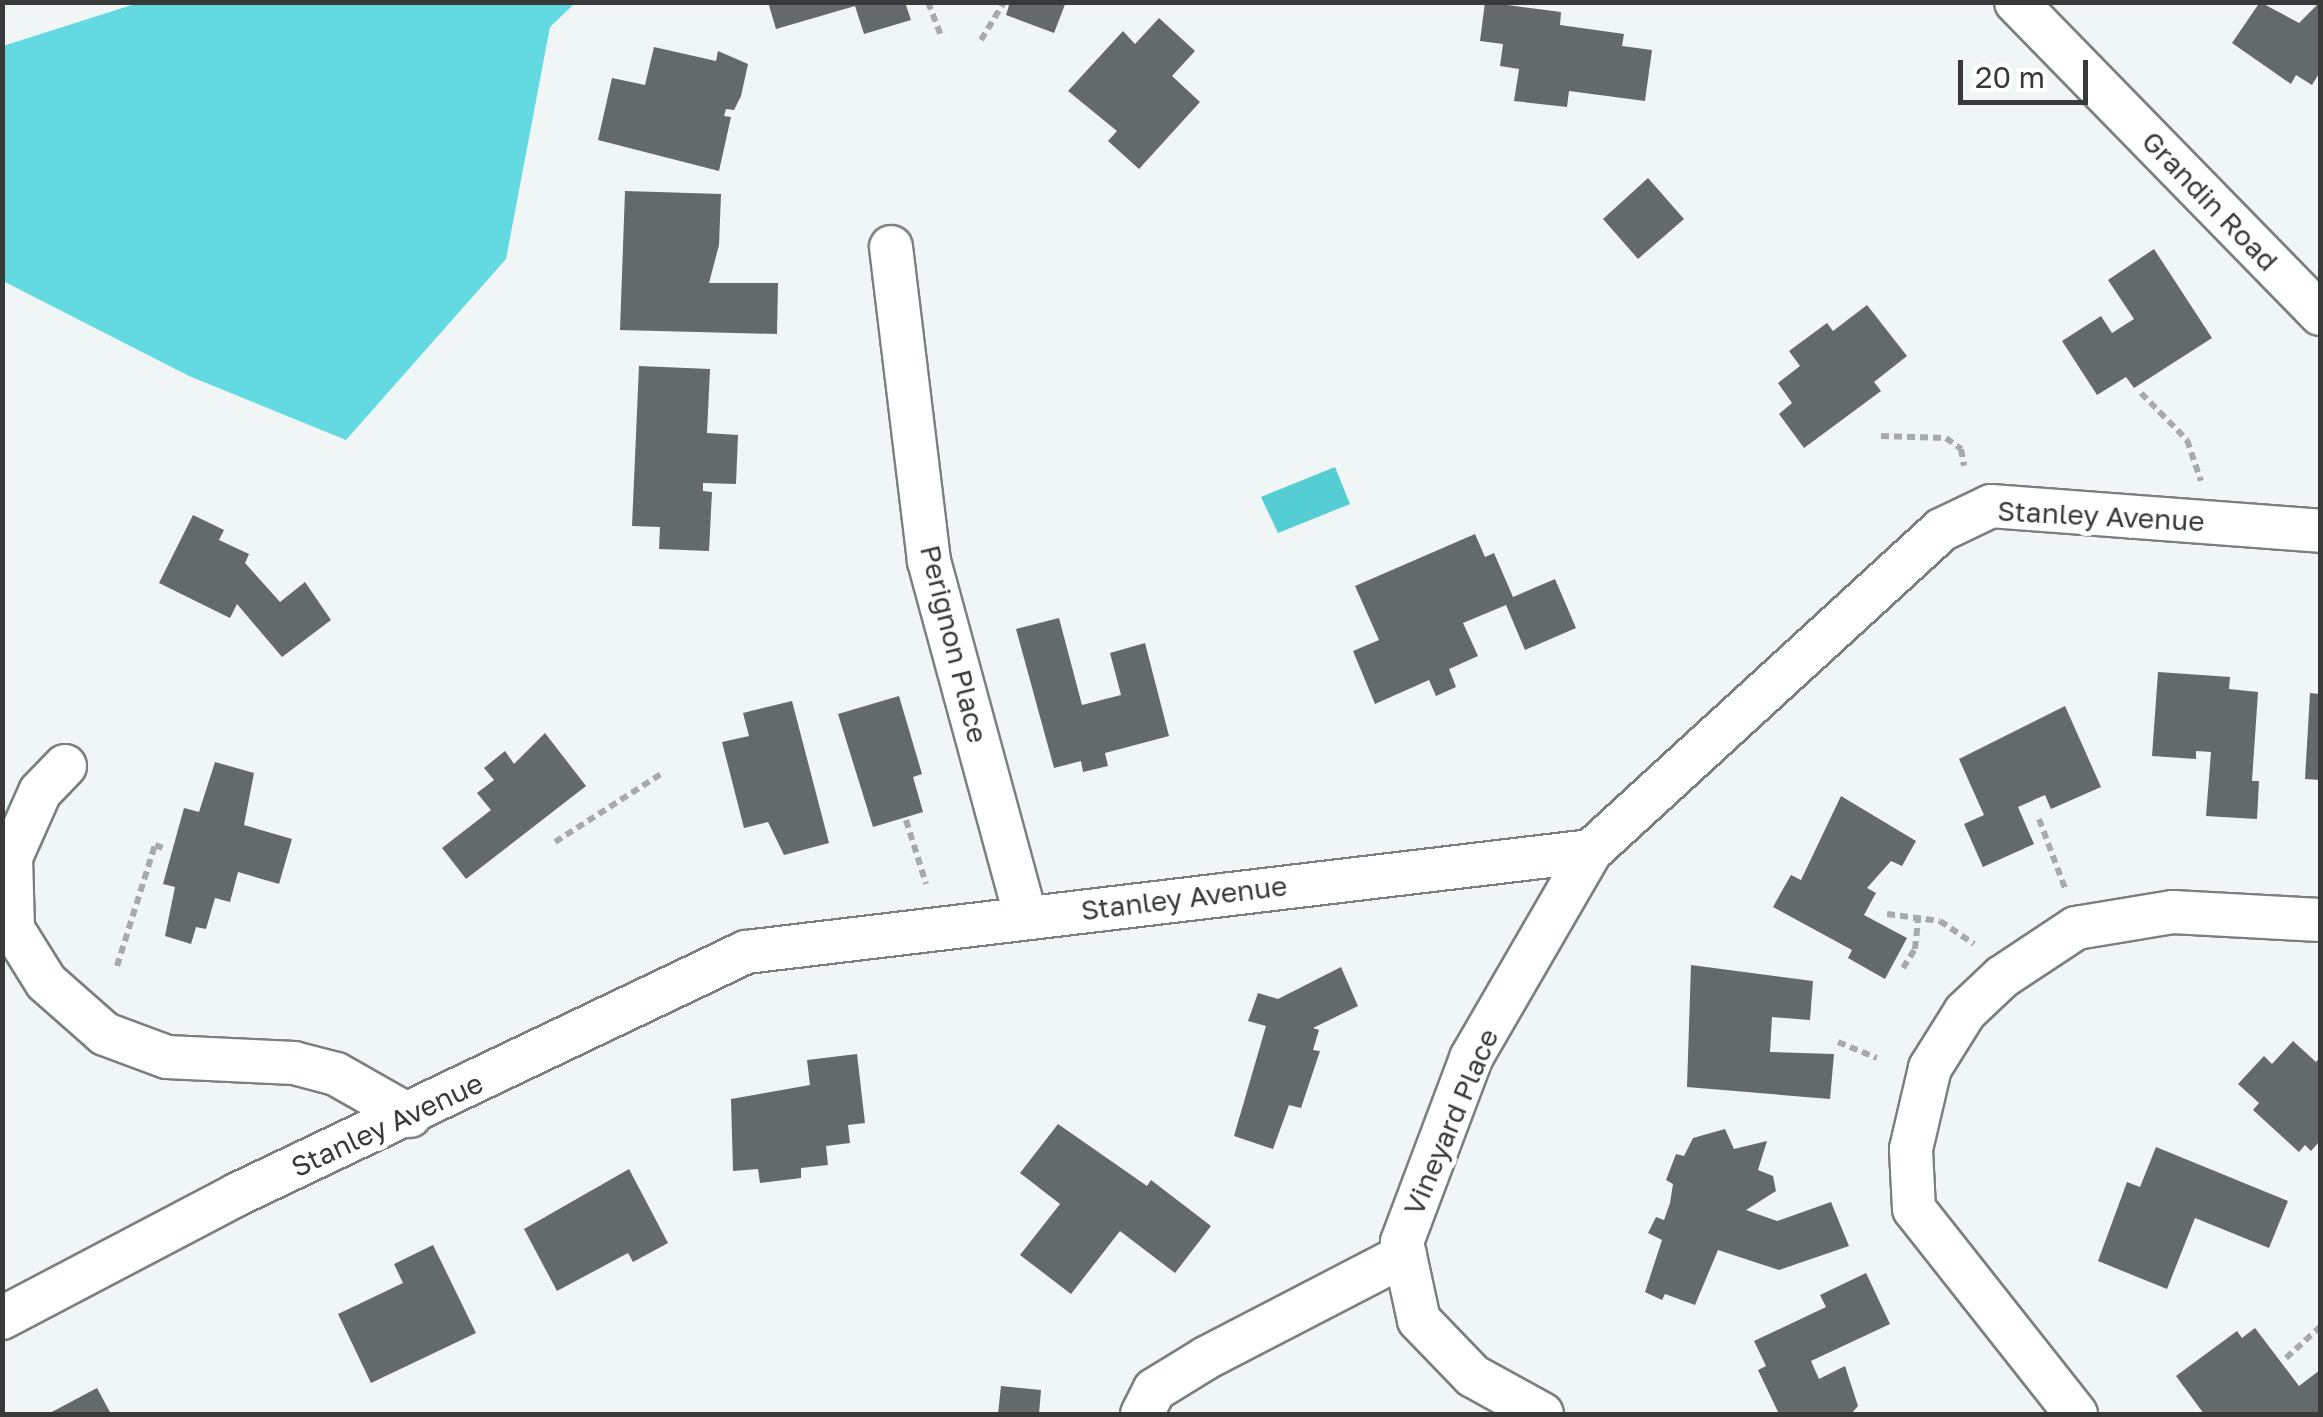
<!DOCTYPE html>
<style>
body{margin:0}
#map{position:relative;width:2323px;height:1417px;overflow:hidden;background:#f0f6f6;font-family:"Golos Text",sans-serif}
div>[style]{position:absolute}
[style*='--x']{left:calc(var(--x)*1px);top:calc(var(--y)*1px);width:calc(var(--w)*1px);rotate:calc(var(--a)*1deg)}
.forest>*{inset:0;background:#63dae2}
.water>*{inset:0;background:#55cdd5}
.building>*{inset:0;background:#646969}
.path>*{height:6px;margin-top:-3px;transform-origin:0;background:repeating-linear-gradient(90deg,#a6aaaa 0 8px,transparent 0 13px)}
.roads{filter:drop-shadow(2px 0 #7a7f80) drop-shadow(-2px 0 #7a7f80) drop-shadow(0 2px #7a7f80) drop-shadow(0 -2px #7a7f80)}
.street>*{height:42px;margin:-21px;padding:0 21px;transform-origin:21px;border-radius:21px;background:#fff}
span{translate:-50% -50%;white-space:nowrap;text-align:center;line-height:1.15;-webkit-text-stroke:10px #fff;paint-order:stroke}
.street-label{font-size:28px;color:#383a3a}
.frame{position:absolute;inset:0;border:5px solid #383a3a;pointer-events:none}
.scale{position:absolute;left:1958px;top:60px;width:130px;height:45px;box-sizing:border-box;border:5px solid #383a3a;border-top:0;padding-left:12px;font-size:30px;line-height:35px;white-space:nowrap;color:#383a3a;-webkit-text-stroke:8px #fff;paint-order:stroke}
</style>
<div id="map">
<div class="forest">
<div style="clip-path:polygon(138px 3px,575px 3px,550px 27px,506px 259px,346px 440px,189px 376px,3px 281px,3px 46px)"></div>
</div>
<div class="water">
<div style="clip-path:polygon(1335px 467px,1350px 504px,1278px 533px,1261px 497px)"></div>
</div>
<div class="building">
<div style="clip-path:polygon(768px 2px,905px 2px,911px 20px,864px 34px,855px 6px,776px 29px)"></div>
<div style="clip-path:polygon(1010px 2px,1066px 2px,1054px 33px,1006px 15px)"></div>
<div style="clip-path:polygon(1485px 2px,1561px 12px,1560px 25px,1624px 34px,1622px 46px,1652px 50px,1645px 101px,1569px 91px,1567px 107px,1514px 101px,1519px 69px,1500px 66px,1503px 44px,1480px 41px)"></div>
<div style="clip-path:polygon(2260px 2px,2299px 23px,2320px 2px,2320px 72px,2312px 85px,2296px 75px,2291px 84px,2232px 43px)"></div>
<div style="clip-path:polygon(1159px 18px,1195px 51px,1172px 76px,1200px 102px,1139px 169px,1108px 141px,1117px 131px,1068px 91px,1123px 31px,1135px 44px)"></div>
<div style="clip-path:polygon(654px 47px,716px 61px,718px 51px,748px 64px,741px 96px,734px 110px,726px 109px,724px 116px,731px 117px,719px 171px,598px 140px,612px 78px,645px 85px)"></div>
<div style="clip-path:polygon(1648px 178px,1684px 219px,1638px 259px,1603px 219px)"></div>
<div style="clip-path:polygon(625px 191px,721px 194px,719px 245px,709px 283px,778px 283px,777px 334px,620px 330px)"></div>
<div style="clip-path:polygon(2154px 249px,2212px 338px,2134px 388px,2126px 377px,2097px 395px,2062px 341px,2101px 316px,2112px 333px,2134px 319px,2108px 280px)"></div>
<div style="clip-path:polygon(1867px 305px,1907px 356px,1874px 382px,1881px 391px,1804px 448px,1779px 414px,1792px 403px,1778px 383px,1800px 366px,1789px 351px,1827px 323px,1833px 331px)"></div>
<div style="clip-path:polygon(639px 366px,710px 369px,707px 433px,738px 435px,736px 484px,703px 483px,703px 491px,712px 492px,709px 551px,659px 549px,660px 527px,632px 526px)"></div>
<div style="clip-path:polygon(193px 515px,224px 530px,219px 540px,249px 554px,245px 563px,280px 602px,305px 582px,331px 620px,282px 657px,237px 604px,230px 618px,159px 583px)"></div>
<div style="clip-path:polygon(1475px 534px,1485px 557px,1494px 553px,1513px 597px,1555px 579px,1576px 628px,1525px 650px,1506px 605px,1463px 623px,1478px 656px,1449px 669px,1456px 687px,1436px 696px,1429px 680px,1375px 704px,1353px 651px,1379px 640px,1355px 586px)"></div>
<div style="clip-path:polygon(1059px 618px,1082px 705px,1121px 695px,1110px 653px,1145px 643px,1169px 736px,1105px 753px,1108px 766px,1083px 772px,1081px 761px,1054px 768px,1016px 629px)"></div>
<div style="clip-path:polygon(2158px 672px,2230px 677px,2229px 689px,2258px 692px,2252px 781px,2259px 781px,2257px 819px,2206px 816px,2211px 752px,2196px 751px,2196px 759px,2152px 756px)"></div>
<div style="clip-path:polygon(2310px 693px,2320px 694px,2320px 780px,2305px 779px)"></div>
<div style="clip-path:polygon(899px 696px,922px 774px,913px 777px,923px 812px,873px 827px,838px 714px)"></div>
<div style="clip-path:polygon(792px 701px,829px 843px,784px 855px,768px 822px,744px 828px,722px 742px,749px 736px,743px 713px)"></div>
<div style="clip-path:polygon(2065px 706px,2101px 787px,2051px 809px,2045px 795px,2018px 807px,2034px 844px,1983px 867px,1964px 824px,1984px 815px,1959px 759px)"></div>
<div style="clip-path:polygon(545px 733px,586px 786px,466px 879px,442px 848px,491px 810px,477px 793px,494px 780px,484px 768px,505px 751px,514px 764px)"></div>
<div style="clip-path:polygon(215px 762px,254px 773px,244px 825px,292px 839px,279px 884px,238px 872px,230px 902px,215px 898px,206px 929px,196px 927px,191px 944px,165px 936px,175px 887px,163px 884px,184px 808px,199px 812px)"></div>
<div style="clip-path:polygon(1841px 796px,1916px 841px,1902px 866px,1891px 861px,1867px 888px,1876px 893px,1864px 915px,1907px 938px,1885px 979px,1848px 958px,1852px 950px,1773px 907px,1791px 875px,1801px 880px)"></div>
<div style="clip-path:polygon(1691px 965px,1813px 981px,1810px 1020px,1772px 1017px,1770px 1052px,1834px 1054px,1830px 1099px,1687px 1087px)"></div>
<div style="clip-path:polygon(1341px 967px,1358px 1006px,1313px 1028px,1319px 1030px,1313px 1050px,1320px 1051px,1301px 1108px,1289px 1105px,1273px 1149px,1234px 1136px,1266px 1026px,1248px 1021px,1258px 993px,1278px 999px)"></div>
<div style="clip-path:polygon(2293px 1041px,2316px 1062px,2320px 1057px,2320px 1141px,2311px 1151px,2305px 1145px,2299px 1152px,2253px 1110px,2259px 1103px,2238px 1084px,2264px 1056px,2272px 1064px)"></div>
<div style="clip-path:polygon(857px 1054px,865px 1123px,848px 1125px,850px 1143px,826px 1146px,828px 1165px,801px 1168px,801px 1178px,760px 1183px,758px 1169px,733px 1171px,731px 1099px,810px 1085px,807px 1060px)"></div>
<div style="clip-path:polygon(1058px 1124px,1147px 1186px,1151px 1180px,1211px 1226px,1175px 1273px,1120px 1231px,1071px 1294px,1020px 1255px,1060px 1204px,1020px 1173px)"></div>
<div style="clip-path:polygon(1725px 1129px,1734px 1149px,1767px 1141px,1758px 1170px,1773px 1176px,1776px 1191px,1746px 1210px,1777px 1221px,1831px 1202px,1849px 1246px,1779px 1270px,1718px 1250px,1695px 1305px,1665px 1294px,1662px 1300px,1645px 1292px,1662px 1240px,1648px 1233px,1656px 1217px,1664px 1220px,1670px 1203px,1673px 1184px,1666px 1180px,1676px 1154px,1684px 1156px,1693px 1138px)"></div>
<div style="clip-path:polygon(2156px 1147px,2288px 1201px,2269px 1248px,2195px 1218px,2167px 1289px,2098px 1261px,2127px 1182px,2140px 1187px)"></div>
<div style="clip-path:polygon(629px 1169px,668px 1243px,633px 1262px,628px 1253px,557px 1291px,524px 1229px)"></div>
<div style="clip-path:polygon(433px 1245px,476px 1333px,371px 1383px,338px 1314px,403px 1283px,394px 1264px)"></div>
<div style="clip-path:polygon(1866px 1273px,1890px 1324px,1811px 1361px,1819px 1379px,1845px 1366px,1858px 1406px,1851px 1414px,1779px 1414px,1758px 1370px,1766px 1366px,1754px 1341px,1826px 1307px,1820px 1295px)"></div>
<div style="clip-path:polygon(2255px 1328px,2299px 1386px,2320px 1370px,2320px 1414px,2204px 1414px,2176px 1376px,2237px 1331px,2242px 1338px)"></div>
<div style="clip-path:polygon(1001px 1386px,1041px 1390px,1039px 1414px,998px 1414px)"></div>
<div style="clip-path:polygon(97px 1388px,111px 1414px,48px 1414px)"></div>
</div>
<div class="path">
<div style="--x:928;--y:2;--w:39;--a:69"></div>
<div style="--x:981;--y:40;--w:44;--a:-58.8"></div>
<div style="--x:2141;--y:393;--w:66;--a:45.6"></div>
<div style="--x:2187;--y:440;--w:43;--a:71.1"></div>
<div style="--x:1881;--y:436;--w:65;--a:1.8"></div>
<div style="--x:1946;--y:438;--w:19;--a:36"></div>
<div style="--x:1961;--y:449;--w:17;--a:80"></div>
<div style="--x:2039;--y:819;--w:74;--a:69.4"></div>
<div style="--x:906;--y:820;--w:67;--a:72.6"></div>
<div style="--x:555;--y:842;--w:126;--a:-32.7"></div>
<div style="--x:1887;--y:914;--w:53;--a:7.5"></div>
<div style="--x:1940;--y:921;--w:41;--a:34.1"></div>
<div style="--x:117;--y:966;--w:127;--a:-72.6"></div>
<div style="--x:155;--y:845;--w:12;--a:20"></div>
<div style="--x:1903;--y:968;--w:22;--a:-58"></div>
<div style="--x:1915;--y:949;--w:31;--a:-84"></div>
<div style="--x:1838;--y:1042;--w:42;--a:22.3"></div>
<div style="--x:2286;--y:1358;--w:46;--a:-42.4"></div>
</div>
<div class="roads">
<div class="street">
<div style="--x:2016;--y:2;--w:436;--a:45.7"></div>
<div style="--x:891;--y:247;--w:316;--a:83.1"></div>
<div style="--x:929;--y:561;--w:369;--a:74.8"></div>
<div style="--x:65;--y:766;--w:36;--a:134"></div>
<div style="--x:40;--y:792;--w:71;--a:114"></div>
<div style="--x:11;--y:857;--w:72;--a:88.4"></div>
<div style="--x:13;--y:929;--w:62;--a:58.1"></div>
<div style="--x:46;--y:982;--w:79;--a:41.4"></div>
<div style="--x:105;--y:1034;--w:66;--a:20.4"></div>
<div style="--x:167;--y:1057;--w:127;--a:2.7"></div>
<div style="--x:294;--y:1063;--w:43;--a:14.7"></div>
<div style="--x:336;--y:1074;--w:85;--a:29.6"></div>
<div style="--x:2;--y:1318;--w:264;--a:-27.7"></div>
<div style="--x:236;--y:1195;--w:565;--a:-25.48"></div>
<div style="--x:746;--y:952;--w:851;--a:-6.82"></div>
<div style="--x:1591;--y:851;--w:475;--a:-42.5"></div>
<div style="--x:1941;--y:530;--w:55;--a:-25.6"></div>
<div style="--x:1991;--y:506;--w:330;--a:4.3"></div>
<div style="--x:1142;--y:1414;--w:27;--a:-63"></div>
<div style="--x:1154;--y:1390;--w:61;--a:-31.6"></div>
<div style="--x:1206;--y:1358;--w:224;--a:-27.4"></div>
<div style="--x:1542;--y:1414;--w:79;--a:-151.2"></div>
<div style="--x:1473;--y:1376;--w:78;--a:-134"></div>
<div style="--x:1419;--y:1320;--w:80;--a:-102.3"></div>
<div style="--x:1402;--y:1242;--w:197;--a:-69.4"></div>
<div style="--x:1471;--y:1058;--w:239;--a:-59.9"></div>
<div style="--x:2076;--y:1414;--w:261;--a:-128.3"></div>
<div style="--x:1914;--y:1209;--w:60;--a:-92.9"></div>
<div style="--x:1911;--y:1149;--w:83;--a:-76.8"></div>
<div style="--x:1930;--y:1068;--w:66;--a:-58"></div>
<div style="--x:1965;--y:1012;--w:51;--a:-43.4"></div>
<div style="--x:2002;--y:977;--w:89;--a:-33.5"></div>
<div style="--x:2076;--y:928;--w:98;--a:-9.4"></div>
<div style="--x:2173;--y:912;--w:147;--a:3.1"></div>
</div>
</div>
<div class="street-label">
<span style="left:2210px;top:201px;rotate:46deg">Grandin Road</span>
<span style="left:2101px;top:516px;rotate:3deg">Stanley Avenue</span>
<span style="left:954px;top:644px;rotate:76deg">Perignon Place</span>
<span style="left:1184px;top:898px;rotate:-7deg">Stanley Avenue</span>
<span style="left:1451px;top:1122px;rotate:-67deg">Vineyard Place</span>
<span style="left:387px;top:1125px;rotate:-25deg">Stanley Avenue</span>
</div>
<div class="frame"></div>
<div class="scale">20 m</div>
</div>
